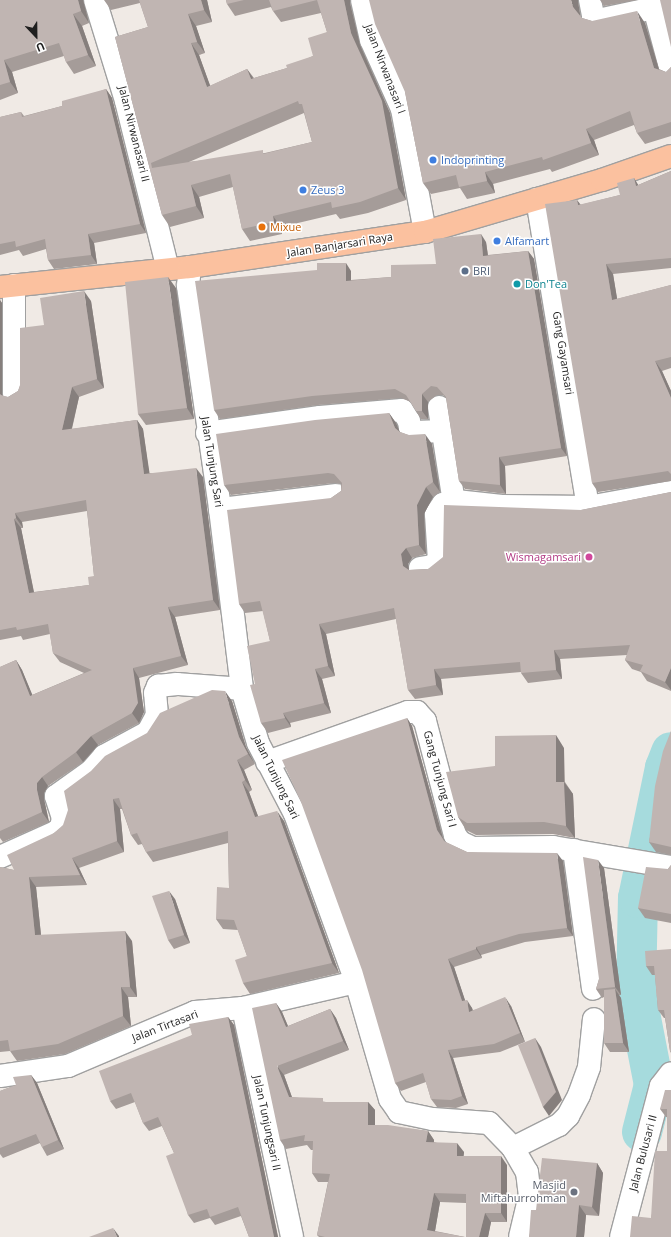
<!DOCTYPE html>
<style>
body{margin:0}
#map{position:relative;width:671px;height:1237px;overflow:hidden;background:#f0eae5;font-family:"Open Sans",sans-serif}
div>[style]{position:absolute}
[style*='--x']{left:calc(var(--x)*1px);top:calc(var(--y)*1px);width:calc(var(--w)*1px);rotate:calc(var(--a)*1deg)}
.river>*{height:40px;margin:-20px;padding:0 20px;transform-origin:20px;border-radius:20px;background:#a6dbdd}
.roads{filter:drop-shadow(1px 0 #a0a0a0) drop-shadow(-1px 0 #a0a0a0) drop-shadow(0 1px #a0a0a0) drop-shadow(0 -1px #a0a0a0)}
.minor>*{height:22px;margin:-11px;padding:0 11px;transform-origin:11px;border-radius:11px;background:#fff}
.major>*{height:22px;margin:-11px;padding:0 11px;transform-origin:11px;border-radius:11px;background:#fbc19f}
.wall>*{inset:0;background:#a59c99}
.shaded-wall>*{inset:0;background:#867f7d}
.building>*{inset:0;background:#c0b5b2}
.dots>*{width:11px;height:11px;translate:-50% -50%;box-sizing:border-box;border:2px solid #fff;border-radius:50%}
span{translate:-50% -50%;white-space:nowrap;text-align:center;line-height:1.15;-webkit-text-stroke:3px #fff;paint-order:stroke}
.street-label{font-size:11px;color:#1f1f1f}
.shop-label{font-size:11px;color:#366cbe}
.left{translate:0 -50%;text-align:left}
.food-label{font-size:11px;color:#c56008}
.service-label{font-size:11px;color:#4e5e75}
.culture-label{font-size:11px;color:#0d838f}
.hotel-label{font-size:11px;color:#b23c85}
.right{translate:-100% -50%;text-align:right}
.worship-label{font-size:11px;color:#5b616d}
.north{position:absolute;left:16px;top:16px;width:40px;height:40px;-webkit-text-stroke:3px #fff;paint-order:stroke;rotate:158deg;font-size:11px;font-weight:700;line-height:16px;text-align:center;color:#1f1f1f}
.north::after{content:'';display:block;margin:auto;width:14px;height:18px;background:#1f1f1f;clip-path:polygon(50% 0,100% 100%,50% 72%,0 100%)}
</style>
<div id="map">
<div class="river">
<div style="--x:642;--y:1132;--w:49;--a:-75.7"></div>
<div style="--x:654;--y:1085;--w:95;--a:-101"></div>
<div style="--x:636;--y:992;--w:94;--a:-88.8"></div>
<div style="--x:638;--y:898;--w:133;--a:-78.3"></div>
<div style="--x:665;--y:768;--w:17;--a:-69"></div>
</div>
<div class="roads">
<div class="minor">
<div style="--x:95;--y:0;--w:106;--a:72.9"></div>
<div style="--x:126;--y:101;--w:173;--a:76"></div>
<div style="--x:362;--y:0;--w:41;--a:77.3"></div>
<div style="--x:371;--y:40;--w:76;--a:65.8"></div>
<div style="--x:402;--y:109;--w:125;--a:79.4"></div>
<div style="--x:590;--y:0;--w:16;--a:79"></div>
<div style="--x:593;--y:16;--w:6;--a:39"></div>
<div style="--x:598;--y:20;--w:57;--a:-12.1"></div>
<div style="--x:654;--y:8;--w:65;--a:74.9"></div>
<div style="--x:537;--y:199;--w:312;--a:80.6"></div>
<div style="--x:190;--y:267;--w:19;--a:96"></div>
<div style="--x:188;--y:286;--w:225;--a:81.8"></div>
<div style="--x:220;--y:509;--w:181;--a:83"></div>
<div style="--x:242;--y:689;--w:56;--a:73.5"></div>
<div style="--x:258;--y:743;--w:80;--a:62.5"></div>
<div style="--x:295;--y:814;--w:179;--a:70"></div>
<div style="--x:356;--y:982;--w:122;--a:73.8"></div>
<div style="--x:390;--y:1099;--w:16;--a:55"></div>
<div style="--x:399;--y:1112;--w:35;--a:12"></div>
<div style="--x:433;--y:1119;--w:56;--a:4.1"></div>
<div style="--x:489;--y:1123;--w:35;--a:46"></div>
<div style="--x:513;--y:1148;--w:28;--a:60"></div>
<div style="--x:527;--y:1172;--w:23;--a:83"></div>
<div style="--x:530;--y:1195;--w:43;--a:103.4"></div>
<div style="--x:14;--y:285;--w:109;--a:90"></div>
<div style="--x:439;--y:407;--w:90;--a:81.1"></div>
<div style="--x:453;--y:496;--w:6;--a:59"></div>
<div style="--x:456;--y:501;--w:46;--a:6.2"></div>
<div style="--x:502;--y:506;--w:86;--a:0.7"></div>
<div style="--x:588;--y:507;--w:84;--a:-10.2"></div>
<div style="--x:207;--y:433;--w:114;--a:-8.1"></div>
<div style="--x:320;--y:417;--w:82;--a:-4.9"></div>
<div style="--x:402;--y:410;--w:13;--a:58"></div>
<div style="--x:409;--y:421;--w:7;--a:82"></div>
<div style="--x:410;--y:428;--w:6;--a:39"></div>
<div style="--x:415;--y:432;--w:28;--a:-2"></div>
<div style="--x:220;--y:509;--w:117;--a:-6.9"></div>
<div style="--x:420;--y:568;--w:12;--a:-9"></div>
<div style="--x:432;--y:566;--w:9;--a:-36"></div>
<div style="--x:439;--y:561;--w:47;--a:-93.7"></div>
<div style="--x:436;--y:514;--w:12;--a:-55"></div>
<div style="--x:443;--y:504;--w:13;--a:-13"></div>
<div style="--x:267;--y:762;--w:150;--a:-19.5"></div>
<div style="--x:408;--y:712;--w:9;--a:0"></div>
<div style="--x:417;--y:712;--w:12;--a:48"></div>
<div style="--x:425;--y:721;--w:118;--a:75.3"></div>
<div style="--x:455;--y:835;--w:9;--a:54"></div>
<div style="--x:460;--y:842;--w:14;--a:25"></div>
<div style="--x:473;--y:848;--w:80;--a:-0.7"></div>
<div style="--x:553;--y:847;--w:120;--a:9.6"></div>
<div style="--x:574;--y:850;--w:140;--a:82.2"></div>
<div style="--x:0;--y:857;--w:61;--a:-24.1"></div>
<div style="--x:56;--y:832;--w:7;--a:-45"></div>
<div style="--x:61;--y:827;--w:9;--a:-77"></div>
<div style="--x:63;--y:818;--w:23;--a:-108"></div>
<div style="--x:56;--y:796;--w:43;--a:-35.5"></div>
<div style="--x:91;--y:771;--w:20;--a:-49"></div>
<div style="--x:104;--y:756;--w:50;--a:-28.6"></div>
<div style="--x:148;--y:732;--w:19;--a:-62"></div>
<div style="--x:157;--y:715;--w:22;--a:-95"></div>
<div style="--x:155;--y:693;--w:8;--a:-67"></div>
<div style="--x:158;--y:686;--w:19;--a:-6"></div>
<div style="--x:177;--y:684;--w:65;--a:4.4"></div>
<div style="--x:243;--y:1008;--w:234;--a:77.9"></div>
<div style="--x:0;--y:1076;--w:69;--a:-8.4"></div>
<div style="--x:68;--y:1066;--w:138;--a:-23"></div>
<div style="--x:195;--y:1012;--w:48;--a:-4.8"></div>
<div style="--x:243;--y:1008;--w:116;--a:-13"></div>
<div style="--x:513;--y:1148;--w:51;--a:-26.6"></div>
<div style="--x:559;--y:1125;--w:13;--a:-45"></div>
<div style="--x:568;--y:1116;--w:24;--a:-62"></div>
<div style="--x:579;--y:1095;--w:30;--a:-70"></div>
<div style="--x:589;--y:1067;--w:48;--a:-84.1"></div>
<div style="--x:621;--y:1237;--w:156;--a:-75.2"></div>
<div style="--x:661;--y:1086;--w:16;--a:-52"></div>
</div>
<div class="major">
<div style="--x:0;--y:287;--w:191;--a:-6"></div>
<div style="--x:190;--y:267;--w:238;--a:-8.5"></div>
<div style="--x:425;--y:232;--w:184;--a:-16.4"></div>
<div style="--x:602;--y:180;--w:73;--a:-19.2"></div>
</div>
</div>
<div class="wall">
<div style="clip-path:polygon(0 0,83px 0,89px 23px,82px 26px,96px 66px,74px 74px,66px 62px,64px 56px,12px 72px,18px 93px,0 100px)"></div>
<div style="clip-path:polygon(evenodd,104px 0,207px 0,212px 22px,196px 26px,205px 53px,199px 55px,210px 86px,247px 69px,254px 78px,287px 68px,313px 56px,327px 32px,321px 13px,281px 22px,273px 11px,271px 7px,235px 16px,227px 4px,226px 0,350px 0,350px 3px,360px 45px,390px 113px,406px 200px,368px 213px,340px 219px,336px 214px,281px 227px,282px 234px,250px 241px,242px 229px,233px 187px,199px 197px,204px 218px,170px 227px,162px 215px,115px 37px,148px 27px,140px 3px,111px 10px,104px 0,304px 113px,312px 142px,265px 153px,189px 162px,304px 113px)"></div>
<div style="clip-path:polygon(600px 0,637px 0,604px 6px)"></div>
<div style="clip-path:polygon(578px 2px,580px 16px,582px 18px,592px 21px,645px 23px,659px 69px,666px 72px,671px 67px,671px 136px,645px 144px,637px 133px,634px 125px,594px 140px,599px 155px,552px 172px,550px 169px,493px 184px,495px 193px,467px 199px,460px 188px,431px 194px,423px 183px,405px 92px)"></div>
<div style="clip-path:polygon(106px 89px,112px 98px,146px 233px,94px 243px,97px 264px,54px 269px,48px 260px,46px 249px,23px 256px,19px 250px,0 255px,0 117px,21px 112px,24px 116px,62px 106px)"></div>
<div style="clip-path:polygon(671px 171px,671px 268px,613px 274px,617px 299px,671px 285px,671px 368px,662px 371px,671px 391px,671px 481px,598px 492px,592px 483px,577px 200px,580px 205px,620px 195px,634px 178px,638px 185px)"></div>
<div style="clip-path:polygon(486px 242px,488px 255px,528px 251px,534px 259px,567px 456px,505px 466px,506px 494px,465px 489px,459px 481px,446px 398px,443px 395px,437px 395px,428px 402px,428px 419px,421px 419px,416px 411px,411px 402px,401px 398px,318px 405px,220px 419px,214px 410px,351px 271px,351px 280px,391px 277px,436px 264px)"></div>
<div style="clip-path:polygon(176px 288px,194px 419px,146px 425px,138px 414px)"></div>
<div style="clip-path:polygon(evenodd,0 300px,2px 303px,2px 396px,8px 397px,18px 391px,44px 325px,91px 301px,104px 388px,79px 397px,72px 429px,137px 420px,143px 429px,149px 473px,203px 477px,220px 610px,175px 617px,188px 665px,139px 678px,144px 712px,139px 723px,98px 745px,83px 762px,48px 786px,44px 793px,44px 799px,49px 822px,3px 842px,0 838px,0 667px,16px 660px,22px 670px,32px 695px,84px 673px,60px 662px,53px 653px,50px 634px,23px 640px,21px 636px,0 640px,0 300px,87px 511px,94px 576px,89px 585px,34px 592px,21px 528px,23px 528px,22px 522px,87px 511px)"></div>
<div style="clip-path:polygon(389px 413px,396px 423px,399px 431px,400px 432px,432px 444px,440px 492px,433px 497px,424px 514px,426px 554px,412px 558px,408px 564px,409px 570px,428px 569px,581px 510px,671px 492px,671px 691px,647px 681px,641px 672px,632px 669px,625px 660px,627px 655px,560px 659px,562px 679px,528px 683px,521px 673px,521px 672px,441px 679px,443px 695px,415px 699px,408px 690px,396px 619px,326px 634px,335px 676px,322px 679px,331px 713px,290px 723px,291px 727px,268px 733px,261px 723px,255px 684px,270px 641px,263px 611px,245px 613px,239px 604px,331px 498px,341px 491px,341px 484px,334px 483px,231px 495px,224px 485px)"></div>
<div style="clip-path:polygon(232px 701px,246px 747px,255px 764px,244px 770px,252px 790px,249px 792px,258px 816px,284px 821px,339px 973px,250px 994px,243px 983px,247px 956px,238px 930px,223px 929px,216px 919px,229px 888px,228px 843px,153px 862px,146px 852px,142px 844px,138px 845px,131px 835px,122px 809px,120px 809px,124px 852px,79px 868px,87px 885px,36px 887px,41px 935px,132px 941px,137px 997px,128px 997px,131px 1026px,65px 1054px,17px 1061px,10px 1051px,0 1052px,0 867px,14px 870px,54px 833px)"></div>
<div style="clip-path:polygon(407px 718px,412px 726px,443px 838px,445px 842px,467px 852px,563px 861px,573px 936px,525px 942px,481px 955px,482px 958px,454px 967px,465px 1001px,472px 1008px,473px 1010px,511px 1006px,525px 1042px,500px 1052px,453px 1058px,468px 1104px,456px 1108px,437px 1107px,431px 1099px,426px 1082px,401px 1091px,395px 1083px)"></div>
<div style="clip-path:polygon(671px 731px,671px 855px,656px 852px,649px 842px)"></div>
<div style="clip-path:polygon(564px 748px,565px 782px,573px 794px,575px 838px,553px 834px,476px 835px,466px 830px,458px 817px,495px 766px)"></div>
<div style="clip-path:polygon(671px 865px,671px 923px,645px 918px,638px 908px)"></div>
<div style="clip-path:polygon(604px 868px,621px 995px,619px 995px,621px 998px,629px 1052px,610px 1052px,604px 1043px,604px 997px,602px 998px,596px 989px,599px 979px)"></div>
<div style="clip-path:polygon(175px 899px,190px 943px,174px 949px,168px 940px)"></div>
<div style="clip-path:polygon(671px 949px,671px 1053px,670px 1051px,665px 1018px,664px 1018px,658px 1010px,655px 975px,652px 975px,646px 966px)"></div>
<div style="clip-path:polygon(276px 1003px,282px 1012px,288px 1026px,330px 1009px,336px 1018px,349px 1050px,284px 1075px,292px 1097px,326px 1102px,368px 1102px,375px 1110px,375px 1125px,428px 1131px,434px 1140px,434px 1142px,464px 1152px,463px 1156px,507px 1165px,507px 1222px,491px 1222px,488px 1237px,466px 1237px,466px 1203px,440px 1202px,435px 1231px,465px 1237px,319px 1237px,317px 1235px,328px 1182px,318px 1182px,312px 1173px,313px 1150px,311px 1150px,307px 1145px,286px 1149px,280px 1140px)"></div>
<div style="clip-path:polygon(228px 1017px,234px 1025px,278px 1237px,249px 1237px,241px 1216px,215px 1225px,210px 1218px,194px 1223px,188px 1215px,174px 1153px,162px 1126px,149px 1131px,143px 1123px,135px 1102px,116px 1109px,110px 1101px,192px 1035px)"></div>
<div style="clip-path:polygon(31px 1075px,37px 1083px,64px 1149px,47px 1156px,42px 1147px,40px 1143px,3px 1158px,0 1154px,0 1091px,16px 1085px)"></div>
<div style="clip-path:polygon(671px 1090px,671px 1237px,651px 1218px,667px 1151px,667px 1117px,666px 1117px,660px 1109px)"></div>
<div style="clip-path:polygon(597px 1163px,603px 1173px,599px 1216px,586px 1215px,584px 1237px,529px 1237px,536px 1210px)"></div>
</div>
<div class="shaded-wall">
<div style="clip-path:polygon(78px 0,83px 0,89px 23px,81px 11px)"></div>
<div style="clip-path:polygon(201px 0,207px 0,212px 22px,204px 10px)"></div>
<div style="clip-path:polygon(344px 0,350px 0,350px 3px,360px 45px,390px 113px,406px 200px,398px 188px,351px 33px)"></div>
<div style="clip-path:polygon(571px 0,578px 0,578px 2px,581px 19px,573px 7px)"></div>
<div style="clip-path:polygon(637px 11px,645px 23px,662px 80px,654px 68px)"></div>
<div style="clip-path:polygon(73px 14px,82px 26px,96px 66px,88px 55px)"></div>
<div style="clip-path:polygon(188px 14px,196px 26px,205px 53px,197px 42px)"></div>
<div style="clip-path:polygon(191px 43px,199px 55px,215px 99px,207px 87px)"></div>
<div style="clip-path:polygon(4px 60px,12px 72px,18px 93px,10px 82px)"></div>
<div style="clip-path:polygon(247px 69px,255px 81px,251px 79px)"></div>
<div style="clip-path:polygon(106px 89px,112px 98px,146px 233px,140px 224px)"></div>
<div style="clip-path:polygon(586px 129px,594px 140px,599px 155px,591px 143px)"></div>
<div style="clip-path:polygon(485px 172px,493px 184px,495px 193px,487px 181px)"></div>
<div style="clip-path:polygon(634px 178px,640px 188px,636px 186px)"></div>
<div style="clip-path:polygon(191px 185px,199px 197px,204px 218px,196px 206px)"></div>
<div style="clip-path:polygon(577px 200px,584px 209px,578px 205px)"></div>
<div style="clip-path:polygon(273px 216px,281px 227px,282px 234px,274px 222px)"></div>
<div style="clip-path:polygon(88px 234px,94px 243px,97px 264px,91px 255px)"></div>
<div style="clip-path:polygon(481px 234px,486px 242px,489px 264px,483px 256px)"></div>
<div style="clip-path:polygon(528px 251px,534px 259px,567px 456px,561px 448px)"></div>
<div style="clip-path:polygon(346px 263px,351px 271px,351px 289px,346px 281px)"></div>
<div style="clip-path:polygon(606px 264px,613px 274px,619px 310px,612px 300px)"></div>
<div style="clip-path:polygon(168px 277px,176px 288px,194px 419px,187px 408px)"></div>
<div style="clip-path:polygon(84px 291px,91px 301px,104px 388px,97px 379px)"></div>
<div style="clip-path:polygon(0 300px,2px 303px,2px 394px,7px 405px,0 394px)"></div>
<div style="clip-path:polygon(655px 361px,662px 371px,671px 391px,671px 398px)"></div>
<div style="clip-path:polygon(72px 387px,79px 397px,69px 440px,62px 430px)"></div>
<div style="clip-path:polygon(422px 394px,428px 402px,428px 419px,422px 411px)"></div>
<div style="clip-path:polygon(389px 413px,396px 423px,402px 437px,395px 428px)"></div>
<div style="clip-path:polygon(137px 420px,143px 429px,151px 483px,144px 474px)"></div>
<div style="clip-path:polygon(425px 434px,432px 444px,440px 492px,433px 482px)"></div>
<div style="clip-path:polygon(499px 457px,505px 466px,506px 494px,500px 485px)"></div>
<div style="clip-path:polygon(196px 468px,203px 477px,220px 610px,213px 600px)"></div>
<div style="clip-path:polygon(426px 487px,433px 497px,424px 514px,426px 554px,419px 545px,417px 505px)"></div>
<div style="clip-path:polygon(15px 513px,22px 522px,23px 528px,16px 518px)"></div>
<div style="clip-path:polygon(14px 519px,21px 528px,36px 603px,29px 593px)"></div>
<div style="clip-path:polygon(406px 548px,412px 558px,408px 564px,410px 576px,403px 566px,401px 554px)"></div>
<div style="clip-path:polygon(168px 607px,175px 617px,188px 665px,181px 656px)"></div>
<div style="clip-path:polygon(319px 624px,326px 634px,335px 676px,328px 666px)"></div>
<div style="clip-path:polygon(554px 650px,560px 659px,562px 679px,556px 670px)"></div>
<div style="clip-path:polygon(16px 660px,22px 670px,37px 706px,30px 696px)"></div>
<div style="clip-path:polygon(133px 668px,139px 678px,144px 712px,139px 723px,132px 713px)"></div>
<div style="clip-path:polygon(671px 668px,671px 690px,665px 682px)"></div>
<div style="clip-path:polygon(315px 669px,322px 679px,331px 713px,324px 703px)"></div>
<div style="clip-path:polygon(434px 669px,441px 679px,443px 695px,436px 685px)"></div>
<div style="clip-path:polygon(225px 691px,232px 701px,246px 747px,255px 764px,248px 754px,239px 737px)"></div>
<div style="clip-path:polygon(283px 713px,290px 723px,291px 727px,285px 718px)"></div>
<div style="clip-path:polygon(407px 718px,412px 726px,443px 838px,450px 849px,437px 830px)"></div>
<div style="clip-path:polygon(556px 735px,564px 748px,564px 782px,573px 794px,575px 838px,566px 826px,556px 782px)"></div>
<div style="clip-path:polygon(91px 736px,98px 745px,83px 762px,76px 752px)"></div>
<div style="clip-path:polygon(237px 760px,244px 770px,252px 790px,245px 780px)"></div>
<div style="clip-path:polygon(42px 777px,48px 786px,44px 793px,44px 799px,49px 822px,42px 812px,37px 790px,37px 783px)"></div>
<div style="clip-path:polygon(242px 782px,249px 792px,262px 827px,255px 817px)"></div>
<div style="clip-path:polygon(113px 799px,120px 809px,124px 852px,117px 841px)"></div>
<div style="clip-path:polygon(277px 811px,284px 821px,339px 973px,332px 963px)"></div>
<div style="clip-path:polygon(557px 853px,563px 861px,573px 936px,567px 928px)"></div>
<div style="clip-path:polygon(72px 858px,79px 868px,87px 885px,80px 875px)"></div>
<div style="clip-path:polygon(598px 860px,604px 868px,621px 995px,615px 987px)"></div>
<div style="clip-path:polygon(29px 877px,36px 887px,42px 945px,35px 935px)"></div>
<div style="clip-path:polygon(169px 891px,175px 899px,190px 943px,184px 935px)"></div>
<div style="clip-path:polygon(125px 931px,132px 941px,137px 997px,130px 987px)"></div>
<div style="clip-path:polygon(476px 947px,481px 955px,482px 958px,476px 949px)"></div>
<div style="clip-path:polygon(448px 959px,454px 967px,468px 1009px,462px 1001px)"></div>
<div style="clip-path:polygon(121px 987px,128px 997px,131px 1026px,123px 1016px)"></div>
<div style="clip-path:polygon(615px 989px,621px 998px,629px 1052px,623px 1043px)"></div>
<div style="clip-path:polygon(505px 997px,511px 1006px,525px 1042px,520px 1033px)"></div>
<div style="clip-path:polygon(467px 1000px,472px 1008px,474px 1020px,469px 1012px)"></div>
<div style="clip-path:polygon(276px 1003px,282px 1012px,292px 1036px,286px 1027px)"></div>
<div style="clip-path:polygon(330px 1009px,336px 1018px,349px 1050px,343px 1041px)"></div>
<div style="clip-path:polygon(228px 1017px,234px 1025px,278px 1237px,274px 1237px)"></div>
<div style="clip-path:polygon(535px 1038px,541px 1047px,562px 1100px,549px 1116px,543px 1107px)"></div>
<div style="clip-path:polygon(448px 1050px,453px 1058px,468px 1104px,462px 1096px)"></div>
<div style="clip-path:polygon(277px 1066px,284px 1075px,295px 1106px,289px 1097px)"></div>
<div style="clip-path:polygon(31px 1075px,37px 1083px,64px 1149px,58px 1140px)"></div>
<div style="clip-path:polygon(368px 1102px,375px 1110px,375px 1134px,368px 1125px)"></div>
<div style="clip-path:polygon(428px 1131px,434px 1140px,433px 1151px,426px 1142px)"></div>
<div style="clip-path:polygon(457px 1143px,464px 1152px,463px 1165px,457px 1156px)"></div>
<div style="clip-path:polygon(501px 1156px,507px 1165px,507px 1222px,501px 1213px)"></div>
<div style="clip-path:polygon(597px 1163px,603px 1173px,599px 1216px,592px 1207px)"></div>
<div style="clip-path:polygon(434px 1193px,440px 1202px,434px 1237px,427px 1230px)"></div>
<div style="clip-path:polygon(579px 1205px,586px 1215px,584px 1237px,576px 1237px)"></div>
<div style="clip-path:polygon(485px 1213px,491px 1222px,488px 1237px,479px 1237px)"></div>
<div style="clip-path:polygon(113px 1228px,119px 1236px,119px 1237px,117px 1237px)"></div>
</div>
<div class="building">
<div style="clip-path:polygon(0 0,78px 0,81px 11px,73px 14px,88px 55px,66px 62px,59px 43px,4px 60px,10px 82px,0 85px)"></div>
<div style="clip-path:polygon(evenodd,139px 0,201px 0,204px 10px,188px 14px,197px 42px,191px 43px,207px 87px,247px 69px,251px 79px,287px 68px,286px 65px,313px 56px,308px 38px,327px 32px,317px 0,273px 11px,269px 0,344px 0,351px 33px,382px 101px,398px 188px,360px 202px,332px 208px,331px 202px,273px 216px,274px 222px,242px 229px,230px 174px,191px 185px,196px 206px,162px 215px,115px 37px,148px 27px,139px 0,298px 101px,299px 104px,302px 104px,312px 142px,263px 154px,263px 150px,152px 168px,151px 163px,298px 101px)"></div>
<div style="clip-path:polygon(226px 0,244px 0,227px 4px)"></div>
<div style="clip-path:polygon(369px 0,571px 0,573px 7px,582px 18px,592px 21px,637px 11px,654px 68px,666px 72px,671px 67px,671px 122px,637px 133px,630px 111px,586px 129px,591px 143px,543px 160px,542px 157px,485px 172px,487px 181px,459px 187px,456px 175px,423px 183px,405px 92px,375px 24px)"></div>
<div style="clip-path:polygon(660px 0,671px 0,671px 47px)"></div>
<div style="clip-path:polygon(106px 89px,140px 224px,88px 234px,91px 255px,48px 260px,45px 239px,16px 247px,15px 241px,0 244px,0 117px,21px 112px,22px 117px,62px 106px,62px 101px)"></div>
<div style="clip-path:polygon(671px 171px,671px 258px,606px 264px,612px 300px,671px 285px,671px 357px,655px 361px,671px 398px,671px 474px,668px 471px,592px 483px,545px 204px,577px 200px,578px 205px,620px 195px,617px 183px,634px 178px,636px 186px)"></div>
<div style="clip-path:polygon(481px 234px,483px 256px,528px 251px,561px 448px,499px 457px,500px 485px,459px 481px,446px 397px,437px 387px,431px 386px,422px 394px,422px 411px,416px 411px,406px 395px,395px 389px,312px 396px,214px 410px,195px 281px,317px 270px,317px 263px,346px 263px,346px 281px,391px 277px,391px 265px,436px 264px,433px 239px)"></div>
<div style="clip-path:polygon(168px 277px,187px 408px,138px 414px,125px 282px)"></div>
<div style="clip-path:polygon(evenodd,84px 291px,97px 379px,72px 387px,62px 430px,137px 420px,144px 474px,196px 468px,213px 600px,168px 607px,181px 656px,133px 668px,138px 703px,132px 713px,91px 736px,76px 752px,42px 777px,37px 783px,37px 790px,42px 812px,0 831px,0 667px,16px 660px,30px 696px,92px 670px,53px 653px,48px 624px,17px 630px,16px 627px,0 630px,0 394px,1px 395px,8px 397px,18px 391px,20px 385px,20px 328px,44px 325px,40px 298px,84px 291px,86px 500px,94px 576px,88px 577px,89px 585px,29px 593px,14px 519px,16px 518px,15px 513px,86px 500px)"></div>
<div style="clip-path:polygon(389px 413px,395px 428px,400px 432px,409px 435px,425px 434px,433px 482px,426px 487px,417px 505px,419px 545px,406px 548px,401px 554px,403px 566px,409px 570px,428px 569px,443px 557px,444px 505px,581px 510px,671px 492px,671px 668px,665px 682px,640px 671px,643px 665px,625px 660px,630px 645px,554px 650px,556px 670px,521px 673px,520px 662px,434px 669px,436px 685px,408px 690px,394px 608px,319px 624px,328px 666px,315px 669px,324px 703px,283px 713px,285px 718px,261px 723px,250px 685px,255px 684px,247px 646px,270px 641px,260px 601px,239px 604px,227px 510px,331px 498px,341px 491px,342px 483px,334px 474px,328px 473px,224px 485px,216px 434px,315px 420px)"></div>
<div style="clip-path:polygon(212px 690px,225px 691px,239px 737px,248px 754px,237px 760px,245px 780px,242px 782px,255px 817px,277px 811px,332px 963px,243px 983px,235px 960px,247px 956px,234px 920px,216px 919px,217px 887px,229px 888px,228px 831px,146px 852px,137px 833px,131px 835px,119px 798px,113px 799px,117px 841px,72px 858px,80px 875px,29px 877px,35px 935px,125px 931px,130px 987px,121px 987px,123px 1016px,58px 1044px,10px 1051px,8px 1040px,0 1041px,0 867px,14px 870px,7px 855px,54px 833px,63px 825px,68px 810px,64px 791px,91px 771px,105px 756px,147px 733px,160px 713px)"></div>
<div style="clip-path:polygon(407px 718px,437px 830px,444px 841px,467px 852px,557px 853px,567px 928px,519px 934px,476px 947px,476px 949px,448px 959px,462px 1001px,467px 1000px,469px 1012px,505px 997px,520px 1033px,494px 1044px,448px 1050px,462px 1096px,451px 1100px,431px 1099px,423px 1073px,395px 1083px,362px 970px,301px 802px,282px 760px)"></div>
<div style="clip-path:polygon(671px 731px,671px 847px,649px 842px,655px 786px,663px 751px)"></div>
<div style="clip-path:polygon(556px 735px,556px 782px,564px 782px,566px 826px,544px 822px,467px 823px,458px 817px,446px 772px,495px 766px,495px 736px)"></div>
<div style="clip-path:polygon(583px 857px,598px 860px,615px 987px,596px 989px,599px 979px)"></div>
<div style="clip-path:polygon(671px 865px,671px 914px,638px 908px,646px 867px,668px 869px)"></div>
<div style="clip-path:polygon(169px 891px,184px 935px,168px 940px,152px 896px)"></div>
<div style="clip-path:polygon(671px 949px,671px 1051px,670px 1051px,664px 1010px,658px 1010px,654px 966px,646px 966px,645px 951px)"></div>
<div style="clip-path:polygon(615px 989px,623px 1043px,604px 1043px,604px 990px)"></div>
<div style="clip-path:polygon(276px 1003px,286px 1027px,330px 1009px,343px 1041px,277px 1066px,289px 1097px,323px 1098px,323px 1102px,368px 1102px,368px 1125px,388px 1125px,428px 1131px,426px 1142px,457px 1143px,457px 1156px,501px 1156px,501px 1213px,485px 1213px,479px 1237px,466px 1237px,466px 1194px,434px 1193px,427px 1230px,465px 1237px,325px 1237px,317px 1235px,330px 1174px,312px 1173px,313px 1141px,304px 1141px,305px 1135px,280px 1140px,252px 1008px)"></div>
<div style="clip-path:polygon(228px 1017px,274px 1237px,249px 1237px,238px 1207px,210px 1217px,207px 1209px,188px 1215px,166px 1156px,174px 1153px,158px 1117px,143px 1123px,131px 1093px,110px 1101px,99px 1071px,192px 1035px,189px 1024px)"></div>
<div style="clip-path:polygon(535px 1038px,556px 1092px,543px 1107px,518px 1045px)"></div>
<div style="clip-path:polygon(31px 1075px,58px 1140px,42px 1147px,36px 1134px,0 1148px,0 1091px,16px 1085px,13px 1077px)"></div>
<div style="clip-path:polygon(665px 1090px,671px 1090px,671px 1237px,630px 1237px,632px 1216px,651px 1218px,655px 1151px,667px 1151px,667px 1109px,660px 1109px)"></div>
<div style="clip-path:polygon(542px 1158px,597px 1163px,592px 1207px,579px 1205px,576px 1237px,529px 1237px,531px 1210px,536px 1210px)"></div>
<div style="clip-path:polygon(113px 1228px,117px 1237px,89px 1237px)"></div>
</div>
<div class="dots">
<div style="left:433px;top:160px;background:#3f7fe0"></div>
<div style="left:303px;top:190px;background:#3f7fe0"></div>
<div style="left:262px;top:227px;background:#e8710a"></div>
<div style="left:497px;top:241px;background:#3f7fe0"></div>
<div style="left:465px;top:271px;background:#5c6f8a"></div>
<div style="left:517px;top:284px;background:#0f9aa8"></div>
<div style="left:589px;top:557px;background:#d1479c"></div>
<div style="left:574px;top:1192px;background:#6b7280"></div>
</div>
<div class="street-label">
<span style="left:385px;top:69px;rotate:69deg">Jalan Nirwanasari I</span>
<span style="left:134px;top:134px;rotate:76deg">Jalan Nirwanasari II</span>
<span style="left:340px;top:245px;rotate:-9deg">Jalan Banjarsari Raya</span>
<span style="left:563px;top:353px;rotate:81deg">Gang Gayamsari</span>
<span style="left:212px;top:462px;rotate:81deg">Jalan Tunjung Sari</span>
<span style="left:276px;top:777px;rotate:64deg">Jalan Tunjung Sari</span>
<span style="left:440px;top:779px;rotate:75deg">Gang Tunjung Sari I</span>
<span style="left:165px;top:1026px;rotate:-21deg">Jalan Tirtasari</span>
<span style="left:267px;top:1123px;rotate:78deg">Jalan Tunjungsari II</span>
<span style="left:643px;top:1153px;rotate:-75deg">Jalan Bulusari II</span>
</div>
<div class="shop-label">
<span class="left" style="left:441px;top:160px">Indoprinting</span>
<span class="left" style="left:311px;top:190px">Zeus 3</span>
<span class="left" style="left:505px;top:241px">Alfamart</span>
</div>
<div class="food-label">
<span class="left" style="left:270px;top:227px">Mixue</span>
</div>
<div class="service-label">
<span class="left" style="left:473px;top:271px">BRI</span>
</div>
<div class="culture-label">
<span class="left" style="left:525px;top:284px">Don'Tea</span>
</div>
<div class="hotel-label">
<span class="right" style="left:581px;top:557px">Wismagamsari</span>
</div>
<div class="worship-label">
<span class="right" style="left:566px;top:1192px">Masjid<br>Miftahurrohman</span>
</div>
<div class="north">U</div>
</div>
